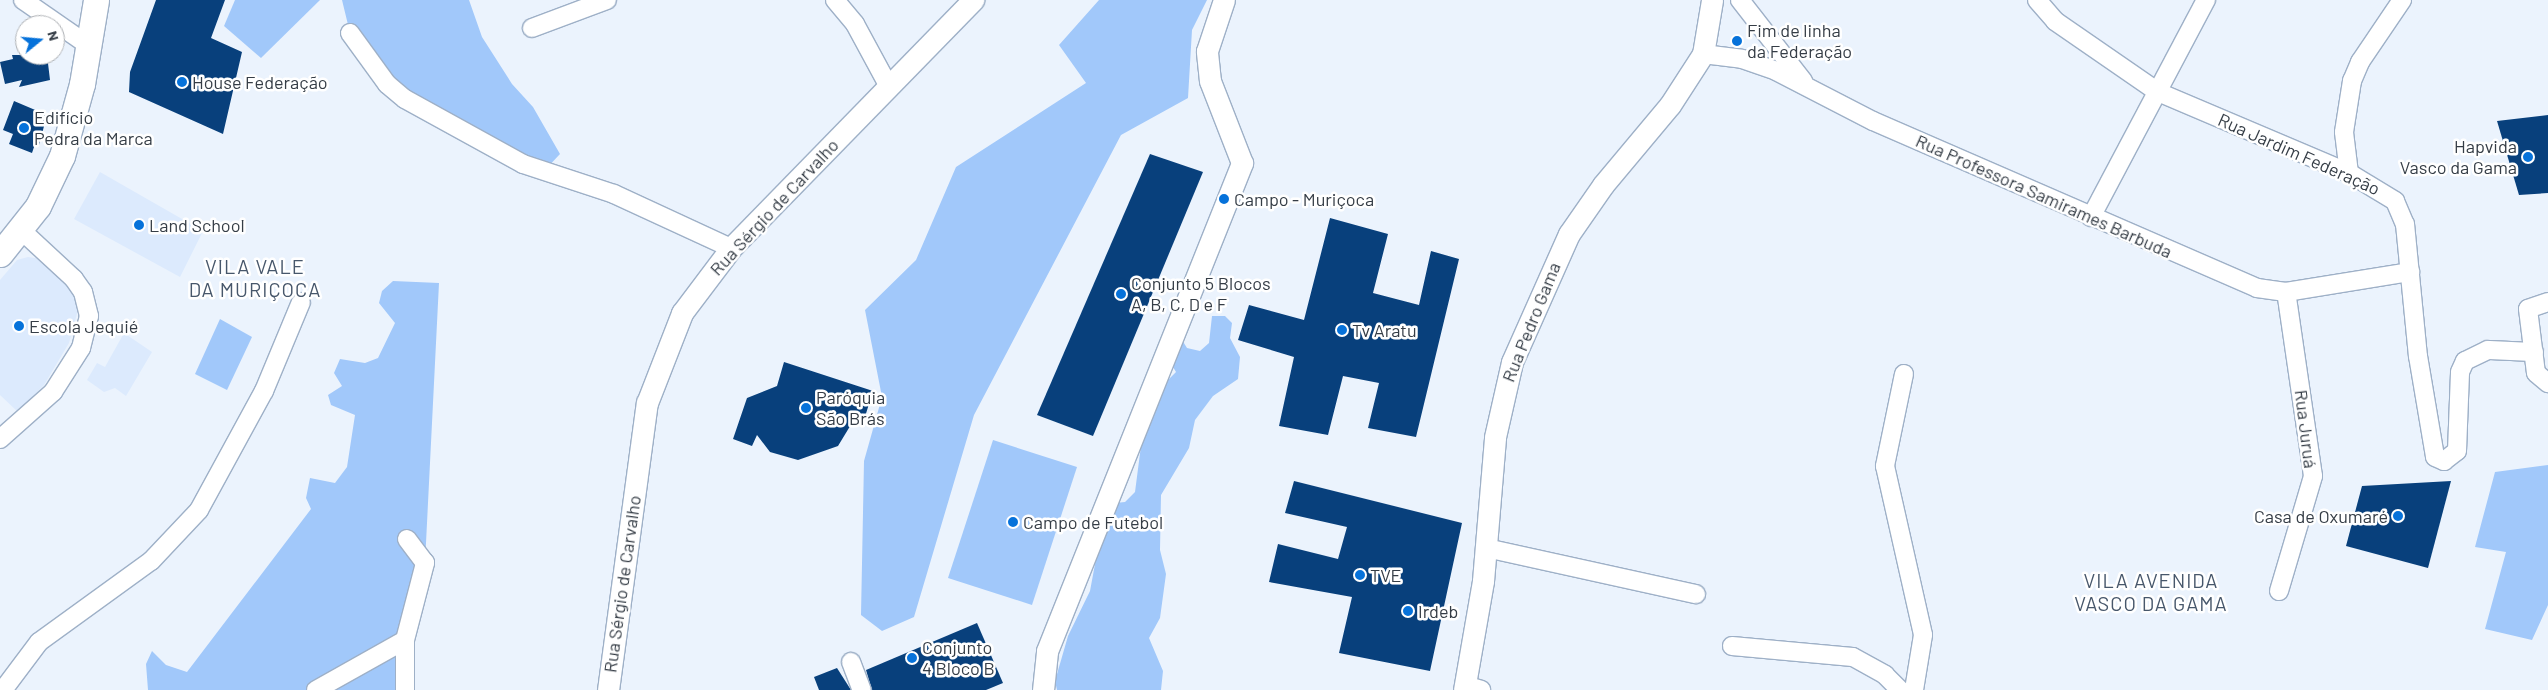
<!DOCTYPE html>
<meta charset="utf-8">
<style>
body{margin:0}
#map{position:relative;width:2548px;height:690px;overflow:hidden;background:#ebf3fd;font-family:Barlow,sans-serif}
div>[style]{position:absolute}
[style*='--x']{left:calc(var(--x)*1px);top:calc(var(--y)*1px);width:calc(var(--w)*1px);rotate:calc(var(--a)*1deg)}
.built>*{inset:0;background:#dceafd}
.green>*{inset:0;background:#a1c8fa}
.building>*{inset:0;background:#08407c}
.roads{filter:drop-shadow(1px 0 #9eb0c7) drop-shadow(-1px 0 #9eb0c7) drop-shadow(0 1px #9eb0c7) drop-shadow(0 -1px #9eb0c7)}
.minor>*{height:18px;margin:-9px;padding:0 9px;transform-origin:9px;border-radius:9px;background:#fff}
.tertiary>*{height:21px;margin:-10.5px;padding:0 10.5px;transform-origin:10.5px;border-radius:10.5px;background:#fff}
.secondary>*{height:25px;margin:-12.5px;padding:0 12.5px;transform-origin:12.5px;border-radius:12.5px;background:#fff}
.dots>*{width:14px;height:14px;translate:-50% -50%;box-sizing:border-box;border:2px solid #fff;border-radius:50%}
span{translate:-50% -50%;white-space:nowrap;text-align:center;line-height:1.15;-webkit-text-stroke:5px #fff;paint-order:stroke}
.poi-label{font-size:18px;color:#353d46}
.left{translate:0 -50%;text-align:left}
.right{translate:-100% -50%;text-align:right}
.street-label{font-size:18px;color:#353d46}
.quarter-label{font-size:20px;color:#47576b;letter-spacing:1px}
.north{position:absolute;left:15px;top:15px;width:50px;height:50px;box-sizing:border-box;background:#fff;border:1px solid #aeb1b5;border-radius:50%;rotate:73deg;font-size:14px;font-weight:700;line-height:20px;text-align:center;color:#353d46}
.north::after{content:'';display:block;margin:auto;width:18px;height:22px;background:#0672da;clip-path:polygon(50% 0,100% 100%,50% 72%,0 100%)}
</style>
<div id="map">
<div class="built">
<div style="clip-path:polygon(100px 172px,203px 231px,180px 277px,74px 219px)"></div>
<div style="clip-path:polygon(28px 257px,41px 259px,73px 286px,78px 310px,69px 343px,44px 385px,18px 412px,0 395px,0 280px,17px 260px)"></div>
<div style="clip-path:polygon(124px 333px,152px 352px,126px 396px,115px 388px,104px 392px,87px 380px,97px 363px,105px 367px)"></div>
</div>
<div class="green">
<div style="clip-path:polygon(235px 0,320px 0,261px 58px,224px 26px)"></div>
<div style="clip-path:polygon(342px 0,469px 0,482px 37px,512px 84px,533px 107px,560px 154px,544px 171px,387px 84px,350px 33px)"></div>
<div style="clip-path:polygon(1099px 0,1207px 0,1192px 30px,1188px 98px,1121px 135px,974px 415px,914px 617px,882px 631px,861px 615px,864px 461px,882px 397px,865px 310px,916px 260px,956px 167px,1086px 83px,1059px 45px)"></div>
<div style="clip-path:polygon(393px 281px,439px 283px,425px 563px,405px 690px,148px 690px,146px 664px,152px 651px,166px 665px,187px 672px,311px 509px,306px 498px,310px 478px,335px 483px,347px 467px,355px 415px,331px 405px,328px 395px,342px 386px,334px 373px,340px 359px,365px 363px,378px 358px,395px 323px,379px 303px,382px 291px)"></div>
<div style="clip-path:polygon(1212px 316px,1225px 316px,1232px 323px,1230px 338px,1240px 357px,1238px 379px,1213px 396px,1195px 420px,1189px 448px,1161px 495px,1160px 550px,1166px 574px,1160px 618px,1149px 638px,1163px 671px,1161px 690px,1057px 690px,1055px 681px,1068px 636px,1090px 591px,1098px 548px,1115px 503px,1125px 502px,1135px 492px,1142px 438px,1166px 382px,1176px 372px,1170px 362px,1182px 340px,1187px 348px,1200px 351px,1209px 343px)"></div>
<div style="clip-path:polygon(220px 319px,252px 337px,227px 390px,195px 374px)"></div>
<div style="clip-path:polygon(993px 440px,1077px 467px,1032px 605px,948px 578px)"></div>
<div style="clip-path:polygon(2548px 465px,2548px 605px,2532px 640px,2485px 629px,2506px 552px,2475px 547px,2495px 472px)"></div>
</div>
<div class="building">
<div style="clip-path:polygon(156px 0,225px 0,211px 38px,242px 52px,223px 134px,129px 92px,130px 72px)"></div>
<div style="clip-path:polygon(12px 55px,47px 55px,50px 80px,19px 87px,22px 80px,5px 84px,0 62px,13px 59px)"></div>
<div style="clip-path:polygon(14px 101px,47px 115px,39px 145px,35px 144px,32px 153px,9px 144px,13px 134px,3px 130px)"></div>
<div style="clip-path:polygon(2548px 115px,2548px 193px,2519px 195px,2497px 121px)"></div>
<div style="clip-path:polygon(1150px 154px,1203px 172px,1093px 436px,1037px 415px)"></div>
<div style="clip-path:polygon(1330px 218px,1388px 234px,1373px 293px,1419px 305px,1431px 251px,1459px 259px,1416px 437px,1368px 428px,1379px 383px,1343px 376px,1328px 435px,1279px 426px,1294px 357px,1238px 340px,1249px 305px,1304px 320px)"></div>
<div style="clip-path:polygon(784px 362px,873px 391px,864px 420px,855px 418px,838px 446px,798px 460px,770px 452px,757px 435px,752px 446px,733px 439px,747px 398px,777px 386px)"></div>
<div style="clip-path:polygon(1294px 481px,1462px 523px,1430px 671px,1339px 653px,1352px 597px,1269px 582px,1278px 544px,1338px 559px,1347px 527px,1285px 513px)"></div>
<div style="clip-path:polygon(2451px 481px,2428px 568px,2346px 546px,2362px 486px)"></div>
<div style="clip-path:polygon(977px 623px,1003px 683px,986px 690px,872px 690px,866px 670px)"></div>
<div style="clip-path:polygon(837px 668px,851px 690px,819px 690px,814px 677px)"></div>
</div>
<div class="roads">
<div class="minor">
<div style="--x:23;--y:0;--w:79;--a:34.7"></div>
<div style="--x:835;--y:0;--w:31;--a:50"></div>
<div style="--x:855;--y:24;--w:72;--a:61.6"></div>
<div style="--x:1740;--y:0;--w:103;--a:52.1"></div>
<div style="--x:2037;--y:0;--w:28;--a:49"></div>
<div style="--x:2055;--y:21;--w:125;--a:34.6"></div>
<div style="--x:2158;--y:92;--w:207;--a:23"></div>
<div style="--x:2349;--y:173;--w:54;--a:31.3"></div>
<div style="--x:2395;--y:201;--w:25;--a:67"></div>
<div style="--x:2405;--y:224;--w:133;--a:84.4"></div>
<div style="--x:2418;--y:356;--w:102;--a:80.4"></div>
<div style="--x:2435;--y:457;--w:10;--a:24"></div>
<div style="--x:2444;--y:461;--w:16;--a:-38"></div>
<div style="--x:2457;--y:451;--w:79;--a:-87.8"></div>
<div style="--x:2460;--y:372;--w:12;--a:-66"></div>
<div style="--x:2465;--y:361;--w:25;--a:-26"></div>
<div style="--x:2488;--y:350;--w:46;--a:2.5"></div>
<div style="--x:532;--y:28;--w:80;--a:-20.5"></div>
<div style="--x:350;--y:33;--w:63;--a:54"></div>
<div style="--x:387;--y:84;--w:23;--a:40"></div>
<div style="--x:405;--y:99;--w:135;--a:28.8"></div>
<div style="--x:523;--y:164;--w:96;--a:18.2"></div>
<div style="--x:614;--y:194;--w:129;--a:24.8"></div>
<div style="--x:1703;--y:54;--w:39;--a:7"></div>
<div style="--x:1742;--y:59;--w:36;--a:19"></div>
<div style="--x:1776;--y:71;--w:109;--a:27.3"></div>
<div style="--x:1873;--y:121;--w:419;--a:23.5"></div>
<div style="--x:2257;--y:288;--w:29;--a:8"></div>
<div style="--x:2286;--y:292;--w:126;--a:-9.2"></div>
<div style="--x:2349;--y:173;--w:41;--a:-97"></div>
<div style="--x:2344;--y:132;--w:52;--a:-81.1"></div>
<div style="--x:2352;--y:81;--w:21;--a:-67"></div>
<div style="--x:2360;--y:62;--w:75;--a:-55.9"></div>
<div style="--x:2091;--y:217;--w:246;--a:-62.1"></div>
<div style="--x:2548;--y:302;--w:21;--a:161"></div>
<div style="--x:2528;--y:309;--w:64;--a:82.9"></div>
<div style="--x:2536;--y:373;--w:16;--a:40"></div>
<div style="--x:1904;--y:374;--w:94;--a:101.7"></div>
<div style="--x:1885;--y:466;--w:173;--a:77.3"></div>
<div style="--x:1923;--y:635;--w:56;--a:99.3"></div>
<div style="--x:0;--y:439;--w:71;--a:-41.6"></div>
<div style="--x:53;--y:392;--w:52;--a:-57.5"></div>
<div style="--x:81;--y:348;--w:33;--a:-76"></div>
<div style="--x:89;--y:316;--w:25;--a:-104"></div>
<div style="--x:83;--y:292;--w:16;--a:-125"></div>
<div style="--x:74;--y:279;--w:72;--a:-137.2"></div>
<div style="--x:1486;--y:548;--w:215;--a:12.4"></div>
<div style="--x:2279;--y:591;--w:120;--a:-73.5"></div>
<div style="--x:2313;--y:476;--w:186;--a:-98.3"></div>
<div style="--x:1732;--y:646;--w:121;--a:5.2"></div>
<div style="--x:1853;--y:657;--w:37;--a:29"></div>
<div style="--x:1885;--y:675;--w:21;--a:45"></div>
<div style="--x:851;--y:662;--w:30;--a:69"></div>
<div style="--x:1465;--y:685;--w:17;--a:17"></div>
<div style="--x:3;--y:690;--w:60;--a:-53.1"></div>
<div style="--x:39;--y:642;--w:138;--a:-35.9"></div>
<div style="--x:151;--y:561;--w:70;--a:-46.7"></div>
<div style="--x:199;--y:510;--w:136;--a:-61.4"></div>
<div style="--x:264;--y:391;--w:96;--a:-67.4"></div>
<div style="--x:316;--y:690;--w:102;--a:-29.3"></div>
<div style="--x:405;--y:690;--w:50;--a:-90"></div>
<div style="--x:405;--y:640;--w:80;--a:-75.4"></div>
<div style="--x:425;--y:563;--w:30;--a:-127"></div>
</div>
<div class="tertiary">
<div style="--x:608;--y:690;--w:290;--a:-82.3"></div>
<div style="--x:647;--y:403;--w:97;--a:-68.7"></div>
<div style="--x:682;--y:313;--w:81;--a:-53"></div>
<div style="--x:731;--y:248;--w:347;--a:-45.7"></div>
<div style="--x:1043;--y:690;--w:39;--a:-84"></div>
<div style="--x:1047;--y:651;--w:526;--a:-68.22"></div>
<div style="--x:1242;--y:163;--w:88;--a:-111.3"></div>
<div style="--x:1210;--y:81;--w:30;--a:-96"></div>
<div style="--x:1207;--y:51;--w:54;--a:-71.6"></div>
<div style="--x:1464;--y:690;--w:111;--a:-80.1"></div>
<div style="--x:1483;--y:581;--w:144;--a:-85.2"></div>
<div style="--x:1495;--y:437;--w:77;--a:-77.2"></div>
<div style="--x:1512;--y:362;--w:140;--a:-66"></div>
<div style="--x:1569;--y:234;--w:60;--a:-55.2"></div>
<div style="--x:1603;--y:185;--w:104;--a:-50.1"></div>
<div style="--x:1670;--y:105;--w:61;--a:-57.1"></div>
<div style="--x:1703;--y:54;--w:55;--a:-80.5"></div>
</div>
<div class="secondary">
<div style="--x:0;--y:254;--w:61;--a:-51.6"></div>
<div style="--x:38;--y:206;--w:55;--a:-64.4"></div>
<div style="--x:62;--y:156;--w:75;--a:-74.5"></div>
<div style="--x:82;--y:84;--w:85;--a:-80.5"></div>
</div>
</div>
<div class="dots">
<div style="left:1737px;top:41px;background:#0672da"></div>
<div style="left:182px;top:82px;background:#0672da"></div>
<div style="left:24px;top:128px;background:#0672da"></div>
<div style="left:2528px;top:157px;background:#0672da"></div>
<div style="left:1224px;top:199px;background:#0672da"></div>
<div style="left:139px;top:225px;background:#0672da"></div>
<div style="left:1121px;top:294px;background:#0672da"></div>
<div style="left:19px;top:326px;background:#0672da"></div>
<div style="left:1342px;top:330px;background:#0672da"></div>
<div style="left:806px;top:408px;background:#0672da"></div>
<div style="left:2398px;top:516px;background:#0672da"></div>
<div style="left:1013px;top:522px;background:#0672da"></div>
<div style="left:1360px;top:575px;background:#0672da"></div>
<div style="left:1408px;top:611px;background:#0672da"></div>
<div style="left:912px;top:658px;background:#0672da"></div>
</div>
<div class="poi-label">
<span class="left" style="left:1747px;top:41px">Fim de linha<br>da Federação</span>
<span class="left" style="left:192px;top:82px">House Federação</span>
<span class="left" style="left:34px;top:128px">Edifício<br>Pedra da Marca</span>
<span class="right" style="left:2517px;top:157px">Hapvida<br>Vasco da Gama</span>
<span class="left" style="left:1234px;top:199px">Campo - Muriçoca</span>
<span class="left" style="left:149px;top:225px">Land School</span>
<span class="left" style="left:1131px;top:294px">Conjunto 5 Blocos<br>A, B, C, D e F</span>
<span class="left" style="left:29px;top:326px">Escola Jequié</span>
<span class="left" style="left:1352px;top:330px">Tv Aratu</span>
<span class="left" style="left:816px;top:408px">Paróquia<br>São Brás</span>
<span class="right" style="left:2388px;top:516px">Casa de Oxumaré</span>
<span class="left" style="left:1023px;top:522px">Campo de Futebol</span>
<span class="left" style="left:1370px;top:575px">TVE</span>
<span class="left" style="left:1418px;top:611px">Irdeb</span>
<span class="left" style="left:922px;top:658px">Conjunto<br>4 Bloco B</span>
</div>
<div class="street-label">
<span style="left:2299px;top:154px;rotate:24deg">Rua Jardim Federação</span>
<span style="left:2044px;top:196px;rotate:24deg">Rua Professora Samirames Barbuda</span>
<span style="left:774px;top:207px;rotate:-47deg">Rua Sérgio de Carvalho</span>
<span style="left:1531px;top:322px;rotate:-68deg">Rua Pedro Gama</span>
<span style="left:2306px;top:429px;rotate:83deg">Rua Juruá</span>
<span style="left:622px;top:584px;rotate:-82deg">Rua Sérgio de Carvalho</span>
</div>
<div class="quarter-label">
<span style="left:255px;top:278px">VILA VALE<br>DA MURIÇOCA</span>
<span style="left:2151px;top:592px">VILA AVENIDA<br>VASCO DA GAMA</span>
</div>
<div class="north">N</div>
</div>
